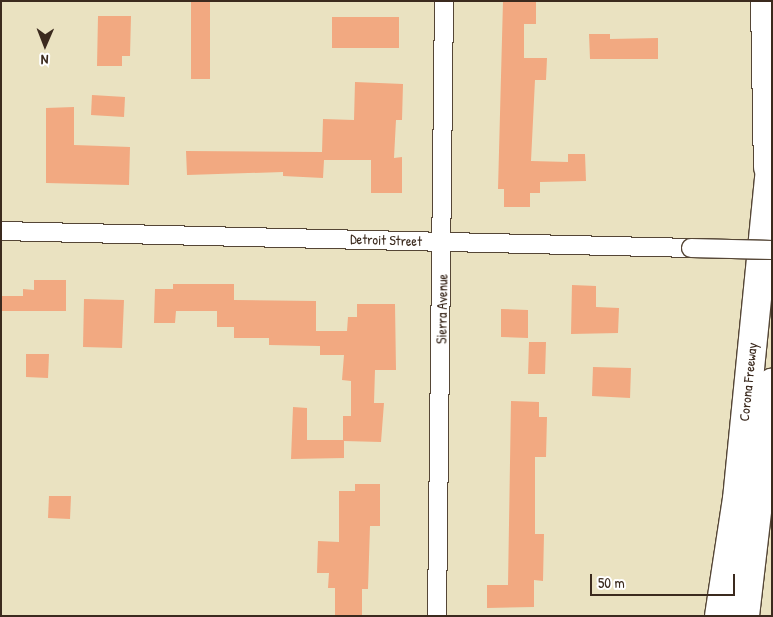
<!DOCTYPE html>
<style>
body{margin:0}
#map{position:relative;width:773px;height:617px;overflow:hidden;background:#eae2c1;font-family:"Patrick Hand",sans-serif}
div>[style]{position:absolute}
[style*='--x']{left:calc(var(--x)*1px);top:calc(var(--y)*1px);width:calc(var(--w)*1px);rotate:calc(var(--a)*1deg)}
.building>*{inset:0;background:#f2a981}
.roads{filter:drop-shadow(1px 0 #554636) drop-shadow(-1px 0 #554636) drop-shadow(0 1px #554636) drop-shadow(0 -1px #554636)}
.minor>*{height:18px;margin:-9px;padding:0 9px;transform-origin:9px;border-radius:9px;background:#fff}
.motorway>*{height:28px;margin:-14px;padding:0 14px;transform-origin:14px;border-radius:14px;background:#fff}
.bridges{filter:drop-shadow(1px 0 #554636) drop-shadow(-1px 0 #554636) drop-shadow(0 1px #554636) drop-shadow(0 -1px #554636)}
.minor-bridge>*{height:18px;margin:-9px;padding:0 9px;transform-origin:9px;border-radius:9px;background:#fff}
span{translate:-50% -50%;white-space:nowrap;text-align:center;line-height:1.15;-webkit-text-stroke:4px #fff;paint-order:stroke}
.street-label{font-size:14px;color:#3b2a1e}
.frame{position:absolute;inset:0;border:2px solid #3b2a1e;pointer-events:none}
.north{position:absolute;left:20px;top:20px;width:50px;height:50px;-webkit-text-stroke:4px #fff;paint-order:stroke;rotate:181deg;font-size:14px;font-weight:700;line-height:20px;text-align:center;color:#3b2a1e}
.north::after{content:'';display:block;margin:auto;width:18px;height:22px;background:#3b2a1e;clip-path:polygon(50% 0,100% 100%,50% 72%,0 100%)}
.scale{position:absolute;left:590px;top:574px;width:145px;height:22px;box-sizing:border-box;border:2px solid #3b2a1e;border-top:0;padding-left:6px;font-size:15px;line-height:18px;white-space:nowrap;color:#3b2a1e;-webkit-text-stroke:4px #fff;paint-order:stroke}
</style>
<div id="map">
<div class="building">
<div style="clip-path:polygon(191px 1px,210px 1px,210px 79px,191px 79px)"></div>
<div style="clip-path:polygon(503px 1px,536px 1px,536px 24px,524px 24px,524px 58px,547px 58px,546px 80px,535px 80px,531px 161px,568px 162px,568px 154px,585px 154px,586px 181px,540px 182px,540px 193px,530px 193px,530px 207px,504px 207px,504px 189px,498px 189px)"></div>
<div style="clip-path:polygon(98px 16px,131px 16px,130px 56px,122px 56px,122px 66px,97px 66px)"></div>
<div style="clip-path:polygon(332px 17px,399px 17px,399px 48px,332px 48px)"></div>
<div style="clip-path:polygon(589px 34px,610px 34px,610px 39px,658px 38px,658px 59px,590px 59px)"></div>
<div style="clip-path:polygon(355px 82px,403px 84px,402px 120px,396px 120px,394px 158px,402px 157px,402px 193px,371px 193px,371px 160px,324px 160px,323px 178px,283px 176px,283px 172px,187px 175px,186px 151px,322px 152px,323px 119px,354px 120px)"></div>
<div style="clip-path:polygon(92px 95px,125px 97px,124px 117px,91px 115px)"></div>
<div style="clip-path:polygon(74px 107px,74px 145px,130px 147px,129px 185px,46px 183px,46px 108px)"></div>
<div style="clip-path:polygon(34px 280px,66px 280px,66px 311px,1px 311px,1px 296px,23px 296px,23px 289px,34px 290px)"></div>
<div style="clip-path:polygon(173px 284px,234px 284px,234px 300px,316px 301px,316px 331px,347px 331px,348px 317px,357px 317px,357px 304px,395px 304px,396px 370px,375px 370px,374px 403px,384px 403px,381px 442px,344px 441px,344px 458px,291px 459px,293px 407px,307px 408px,307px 440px,343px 440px,343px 416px,351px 416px,351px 381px,342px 380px,344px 355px,320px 355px,320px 346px,269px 345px,269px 338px,234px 338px,234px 327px,217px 327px,217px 311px,176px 311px,175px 323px,154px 323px,155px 289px,173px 289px)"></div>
<div style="clip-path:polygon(572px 285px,596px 286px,596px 307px,619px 308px,618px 333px,571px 334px)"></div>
<div style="clip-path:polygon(84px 299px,124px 300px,122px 348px,83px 347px)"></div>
<div style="clip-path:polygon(501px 309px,528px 310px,528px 338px,501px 337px)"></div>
<div style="clip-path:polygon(529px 342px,546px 342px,545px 374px,528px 374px)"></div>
<div style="clip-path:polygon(26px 354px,49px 354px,48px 378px,26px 377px)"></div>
<div style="clip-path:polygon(593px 367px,631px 368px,630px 398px,592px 396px)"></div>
<div style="clip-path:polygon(511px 401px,539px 402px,539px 417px,547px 417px,546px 457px,535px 457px,535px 534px,544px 534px,543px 581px,534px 580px,534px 607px,487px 608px,487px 585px,508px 585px)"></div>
<div style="clip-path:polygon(355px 484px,380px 484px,380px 526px,370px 526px,368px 589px,362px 589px,362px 616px,335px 616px,335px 588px,328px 588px,329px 573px,317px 573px,318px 541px,339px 542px,339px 491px,355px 491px)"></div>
<div style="clip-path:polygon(49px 496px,71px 496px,70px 519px,48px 518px)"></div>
</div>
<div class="roads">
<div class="minor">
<div style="--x:1;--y:231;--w:690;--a:1.41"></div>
<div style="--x:437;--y:616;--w:615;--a:-89.35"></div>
</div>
<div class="motorway">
<div style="--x:765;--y:1;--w:166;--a:89"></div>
<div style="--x:719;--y:616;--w:118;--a:-81.3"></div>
<div style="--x:737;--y:499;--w:353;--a:-84.3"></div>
<div style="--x:745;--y:616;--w:235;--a:-83.4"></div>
</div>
</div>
<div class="bridges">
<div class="minor-bridge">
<div style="--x:691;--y:248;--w:81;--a:1.4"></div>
</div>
</div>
<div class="street-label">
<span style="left:386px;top:240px;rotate:2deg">Detroit Street</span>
<span style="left:442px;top:309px;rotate:-89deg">Sierra Avenue</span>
<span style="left:748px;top:382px;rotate:-84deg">Corona Freeway</span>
</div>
<div class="frame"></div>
<div class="north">N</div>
<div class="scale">50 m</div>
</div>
